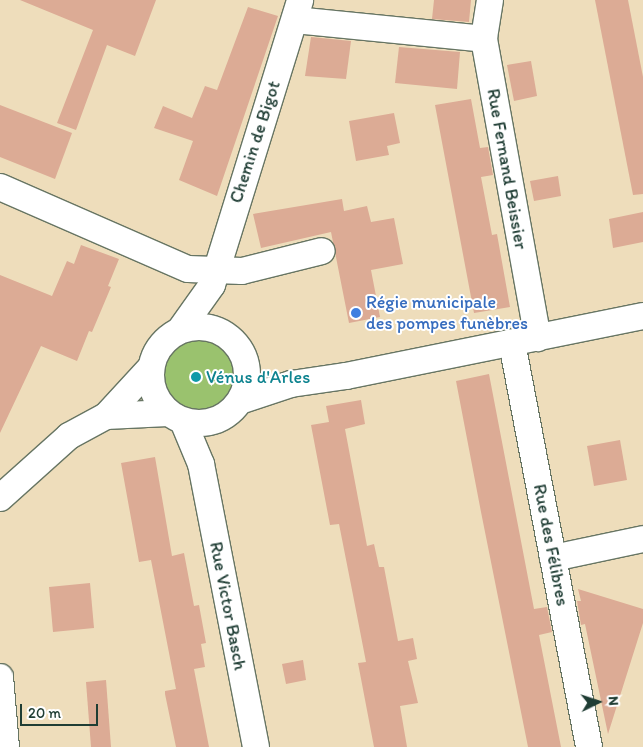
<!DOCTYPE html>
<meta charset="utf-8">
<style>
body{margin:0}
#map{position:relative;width:643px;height:747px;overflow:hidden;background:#edb;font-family:Itim,sans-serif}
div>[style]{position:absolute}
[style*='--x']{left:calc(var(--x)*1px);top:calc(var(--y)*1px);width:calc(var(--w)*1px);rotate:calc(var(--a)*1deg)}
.green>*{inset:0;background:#9ac26e}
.round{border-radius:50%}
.building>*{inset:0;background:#dcab95}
.roads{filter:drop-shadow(1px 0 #677563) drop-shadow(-1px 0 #677563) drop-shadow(0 1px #677563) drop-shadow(0 -1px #677563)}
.minor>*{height:26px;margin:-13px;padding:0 13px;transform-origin:13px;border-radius:13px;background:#fff}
.minor>.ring{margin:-13px;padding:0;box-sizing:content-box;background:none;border:26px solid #fff;border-radius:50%}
.dots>*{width:14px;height:14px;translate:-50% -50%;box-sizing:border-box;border:2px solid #fff;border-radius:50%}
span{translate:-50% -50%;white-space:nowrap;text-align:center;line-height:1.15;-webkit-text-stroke:4px #fff;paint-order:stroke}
.street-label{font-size:18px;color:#1f3d34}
.shop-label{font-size:18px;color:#366cbe}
.left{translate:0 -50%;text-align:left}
.culture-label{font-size:18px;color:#0d838f}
.north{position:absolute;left:573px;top:677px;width:50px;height:50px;-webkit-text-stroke:4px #fff;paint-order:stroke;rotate:86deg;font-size:14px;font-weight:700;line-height:20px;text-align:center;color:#1f3d34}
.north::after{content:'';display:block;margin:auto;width:18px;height:22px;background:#1f3d34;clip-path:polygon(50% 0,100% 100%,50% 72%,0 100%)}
.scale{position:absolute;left:20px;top:704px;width:78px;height:22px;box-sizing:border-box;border:2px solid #1f3d34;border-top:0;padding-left:6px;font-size:15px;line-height:18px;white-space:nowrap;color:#1f3d34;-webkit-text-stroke:4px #fff;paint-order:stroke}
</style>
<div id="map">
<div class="green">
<div class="round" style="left:161px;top:338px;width:76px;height:76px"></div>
</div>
<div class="building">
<div style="clip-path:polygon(20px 0,156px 0,135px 56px,107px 45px,76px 130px,57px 123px,93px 30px)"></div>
<div style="clip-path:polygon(434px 0,471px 0,469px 22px,432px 19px)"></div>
<div style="clip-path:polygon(595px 0,628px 0,643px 77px,643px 194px,633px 195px)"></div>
<div style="clip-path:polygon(248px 7px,278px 16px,217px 196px,179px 180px,193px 141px,154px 128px,163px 106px,192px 118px,205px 86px,217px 90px)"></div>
<div style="clip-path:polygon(311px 37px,351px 41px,346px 79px,305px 76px)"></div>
<div style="clip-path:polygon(399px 47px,460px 52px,457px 89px,395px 83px)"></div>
<div style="clip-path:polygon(531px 61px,537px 96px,514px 101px,507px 65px)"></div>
<div style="clip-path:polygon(471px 99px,480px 148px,488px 147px,493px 175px,481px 177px,492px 235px,497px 234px,510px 307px,474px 313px,435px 105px)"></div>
<div style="clip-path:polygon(0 105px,72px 133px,55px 179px,0 157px)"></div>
<div style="clip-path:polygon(394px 113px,400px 143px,387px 146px,389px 155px,356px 161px,349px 121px)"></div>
<div style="clip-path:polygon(558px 176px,561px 196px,534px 201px,530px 181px)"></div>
<div style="clip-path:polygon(342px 199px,344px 211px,367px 206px,371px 222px,394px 218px,403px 264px,371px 270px,380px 317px,349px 323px,331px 232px,261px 248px,253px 214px)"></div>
<div style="clip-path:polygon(643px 212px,643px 242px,613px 248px,609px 219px)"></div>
<div style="clip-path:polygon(81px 245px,119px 259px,108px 286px,111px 287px,92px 332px,89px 331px,77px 361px,41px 346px,0 433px,0 275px,52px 296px,67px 261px,74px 264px)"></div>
<div style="clip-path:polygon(489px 374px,534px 609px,547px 607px,552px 632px,539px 635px,561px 747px,528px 747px,481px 512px,456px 381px)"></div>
<div style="clip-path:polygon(361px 400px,365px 424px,345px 429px,367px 546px,374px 544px,379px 567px,384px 567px,398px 641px,413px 638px,417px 659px,408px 661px,418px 703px,400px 706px,407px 747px,374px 747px,358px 663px,366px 662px,353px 595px,339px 524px,330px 525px,311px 425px,329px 422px,326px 406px)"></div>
<div style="clip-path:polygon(620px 440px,627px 480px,594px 486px,587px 446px)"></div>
<div style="clip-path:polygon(155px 457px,172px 556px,184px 553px,194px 606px,199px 605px,206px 643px,201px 644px,205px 667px,194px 669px,209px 747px,176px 747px,165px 694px,165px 691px,176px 689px,151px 560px,139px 562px,121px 463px)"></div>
<div style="clip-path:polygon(90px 583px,94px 628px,53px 632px,49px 587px)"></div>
<div style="clip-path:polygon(578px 589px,643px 609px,643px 623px,608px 734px,585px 624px,581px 625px,577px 601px,581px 601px)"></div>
<div style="clip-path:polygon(303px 660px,306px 680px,286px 684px,282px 664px)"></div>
<div style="clip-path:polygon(106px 680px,111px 747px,91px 747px,86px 682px)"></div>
</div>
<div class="roads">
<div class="minor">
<div style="--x:490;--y:0;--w:39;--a:99"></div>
<div style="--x:484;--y:39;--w:304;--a:79.8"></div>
<div style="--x:295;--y:20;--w:190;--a:5.7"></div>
<div style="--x:0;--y:187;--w:205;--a:23.6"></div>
<div style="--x:188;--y:269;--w:54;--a:2.1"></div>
<div style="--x:242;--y:271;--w:82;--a:-14"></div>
<div class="ring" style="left:151px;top:327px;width:70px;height:70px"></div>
<div style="--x:180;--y:330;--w:55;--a:-54.6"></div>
<div style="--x:212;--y:285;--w:298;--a:-72.8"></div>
<div style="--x:512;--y:343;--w:411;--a:79.2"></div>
<div style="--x:240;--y:401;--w:54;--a:-18.4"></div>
<div style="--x:291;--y:384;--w:56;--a:-8.3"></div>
<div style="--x:346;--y:376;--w:303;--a:-11.4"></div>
<div style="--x:106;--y:416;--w:62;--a:-2.8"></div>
<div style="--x:183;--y:421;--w:47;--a:67.3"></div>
<div style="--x:201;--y:464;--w:288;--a:79"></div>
<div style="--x:0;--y:498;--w:93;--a:-41.9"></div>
<div style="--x:69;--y:436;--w:42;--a:-28.4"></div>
<div style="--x:106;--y:416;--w:67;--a:-47.4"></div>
<div style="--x:553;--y:558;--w:92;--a:-11.9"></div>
<div style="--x:0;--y:677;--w:70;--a:85.1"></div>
</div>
</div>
<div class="dots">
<div style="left:356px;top:313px;background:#3f7fe0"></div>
<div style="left:196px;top:377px;background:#0f9aa8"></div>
</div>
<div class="street-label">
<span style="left:255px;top:142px;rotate:-72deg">Chemin de Bigot</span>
<span style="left:507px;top:169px;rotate:80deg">Rue Fernand Beissier</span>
<span style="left:551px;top:545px;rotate:79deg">Rue des Félibres</span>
<span style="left:228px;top:606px;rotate:79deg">Rue Victor Basch</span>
</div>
<div class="shop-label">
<span class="left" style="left:366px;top:313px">Régie municipale<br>des pompes funèbres</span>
</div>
<div class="culture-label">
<span class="left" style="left:206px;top:377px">Vénus d'Arles</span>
</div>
<div class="north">N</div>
<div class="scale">20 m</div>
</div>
